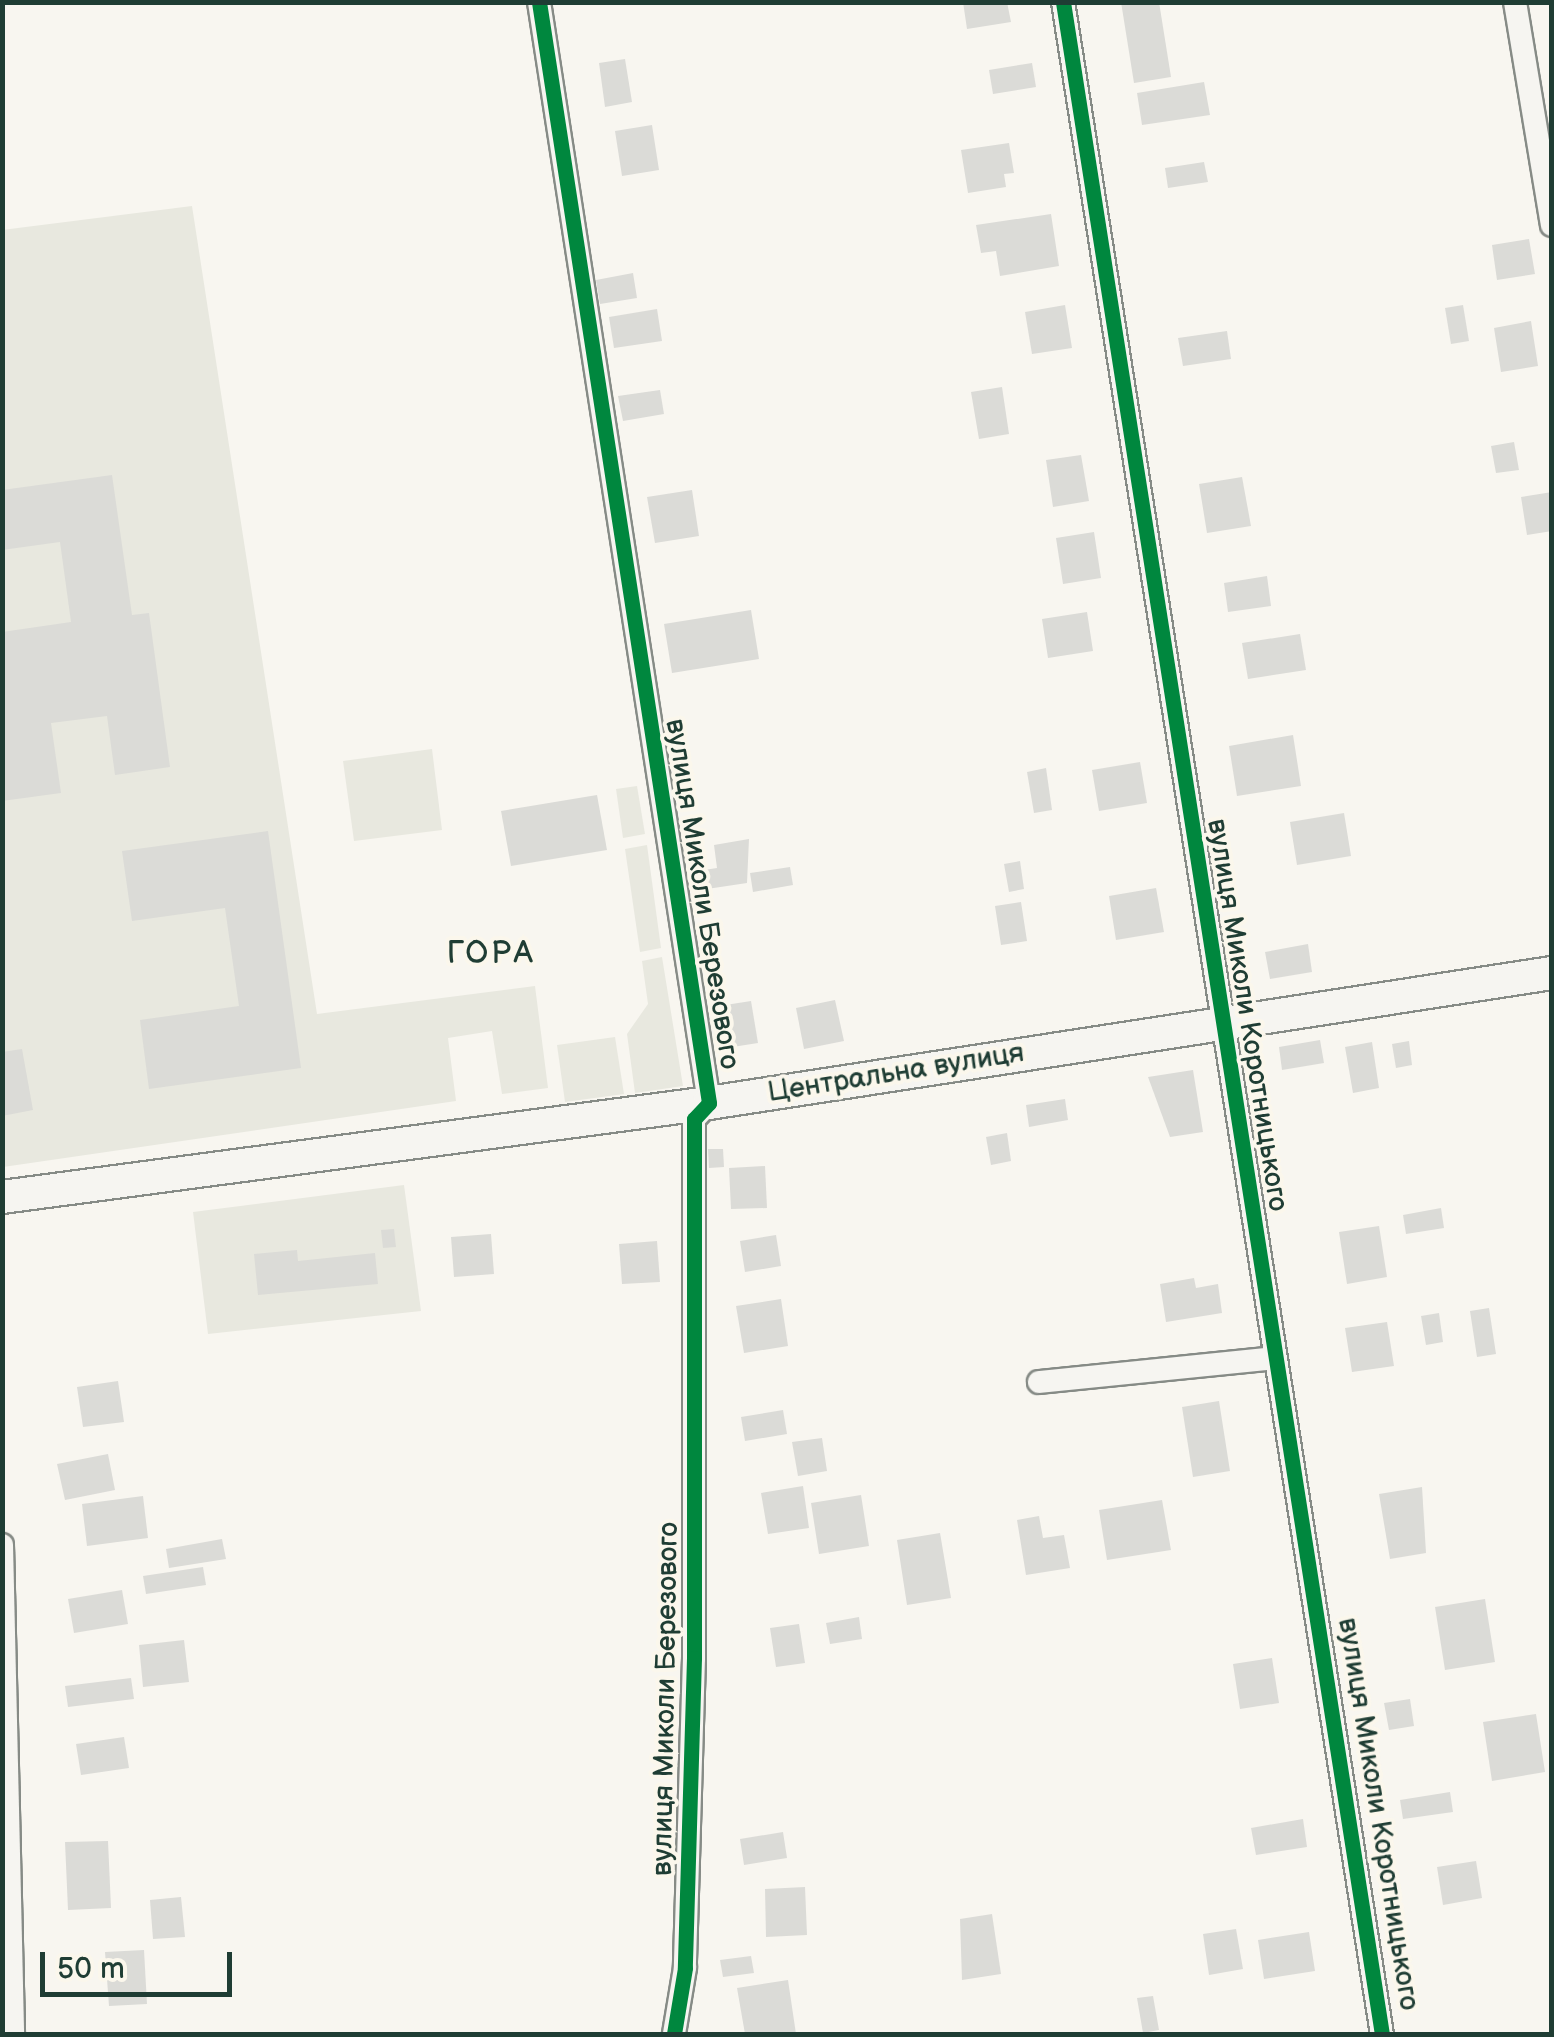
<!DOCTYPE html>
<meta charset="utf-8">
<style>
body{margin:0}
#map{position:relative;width:1554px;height:2037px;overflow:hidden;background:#f8f6f0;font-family:"Balsamiq Sans",sans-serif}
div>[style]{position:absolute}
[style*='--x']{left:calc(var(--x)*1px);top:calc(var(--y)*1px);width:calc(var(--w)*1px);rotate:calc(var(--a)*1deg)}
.built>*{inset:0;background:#e8e8df}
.building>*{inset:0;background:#dbdbd7}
.roads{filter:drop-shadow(2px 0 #868b86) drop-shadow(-2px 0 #868b86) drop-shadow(0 2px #868b86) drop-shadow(0 -2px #868b86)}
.street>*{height:22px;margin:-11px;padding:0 11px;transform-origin:11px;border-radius:11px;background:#f6f5f1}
.secondary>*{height:32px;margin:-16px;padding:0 16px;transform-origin:16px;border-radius:16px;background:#f6f5f1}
.cycleway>*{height:15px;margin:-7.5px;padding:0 7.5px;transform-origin:7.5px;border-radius:7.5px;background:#00873e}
span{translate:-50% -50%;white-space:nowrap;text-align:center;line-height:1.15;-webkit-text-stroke:8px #fbf7ec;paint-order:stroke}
.street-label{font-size:28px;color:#1f3d34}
.quarter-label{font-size:32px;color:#1f3d34;letter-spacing:2.5px}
.frame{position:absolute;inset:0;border:5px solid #1f3d34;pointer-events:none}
.scale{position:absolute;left:40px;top:1952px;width:192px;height:45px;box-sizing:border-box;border:5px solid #1f3d34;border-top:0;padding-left:12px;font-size:30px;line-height:35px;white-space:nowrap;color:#1f3d34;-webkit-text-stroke:8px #fbf7ec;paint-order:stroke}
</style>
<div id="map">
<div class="built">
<div style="clip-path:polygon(192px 206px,317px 1014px,535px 986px,548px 1088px,502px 1094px,492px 1031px,448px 1038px,456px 1101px,3px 1167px,2px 230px)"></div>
<div style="clip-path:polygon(432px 749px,442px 830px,354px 841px,343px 761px)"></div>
<div style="clip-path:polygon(637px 786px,645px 834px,623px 838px,616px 789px)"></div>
<div style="clip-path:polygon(647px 845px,661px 948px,640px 952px,625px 849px)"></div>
<div style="clip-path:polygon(662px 957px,683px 1086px,635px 1093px,627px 1034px,648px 1004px,642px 961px)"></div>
<div style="clip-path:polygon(615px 1037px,624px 1094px,565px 1102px,557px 1045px)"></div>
<div style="clip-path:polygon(404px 1185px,421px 1311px,208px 1334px,193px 1212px)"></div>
</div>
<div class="building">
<div style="clip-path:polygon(963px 2px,1007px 2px,1011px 22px,967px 29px)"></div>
<div style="clip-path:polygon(1121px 2px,1159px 2px,1171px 77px,1134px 83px)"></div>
<div style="clip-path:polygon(625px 59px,632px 102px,605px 107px,599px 63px)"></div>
<div style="clip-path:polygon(1032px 63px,1036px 87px,993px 94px,989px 70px)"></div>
<div style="clip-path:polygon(1204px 82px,1210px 115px,1142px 125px,1137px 93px)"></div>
<div style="clip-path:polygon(652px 125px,659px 170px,622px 176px,615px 131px)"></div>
<div style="clip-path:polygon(1009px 143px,1014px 173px,1004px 174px,1006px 187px,968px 193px,961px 150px)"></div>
<div style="clip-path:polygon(1204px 162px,1208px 182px,1168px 188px,1165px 168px)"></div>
<div style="clip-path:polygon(1051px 214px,1059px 266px,1000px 276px,996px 251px,981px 253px,976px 225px)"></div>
<div style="clip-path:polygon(1529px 239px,1535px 274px,1497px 280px,1492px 245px)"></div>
<div style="clip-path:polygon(633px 273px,637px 298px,600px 304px,596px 280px)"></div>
<div style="clip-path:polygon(1065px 305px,1072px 348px,1032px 354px,1025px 312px)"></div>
<div style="clip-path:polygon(1463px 305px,1469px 341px,1451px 344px,1445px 308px)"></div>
<div style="clip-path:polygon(657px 309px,662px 341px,614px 348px,609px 317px)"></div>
<div style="clip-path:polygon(1531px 321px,1538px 366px,1501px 372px,1494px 328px)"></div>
<div style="clip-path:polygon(1227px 331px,1231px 359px,1183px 366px,1178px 338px)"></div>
<div style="clip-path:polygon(1002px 387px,1009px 434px,979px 439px,971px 392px)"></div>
<div style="clip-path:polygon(660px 390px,664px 414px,623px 421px,618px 396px)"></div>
<div style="clip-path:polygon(1514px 442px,1519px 470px,1496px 473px,1491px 446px)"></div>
<div style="clip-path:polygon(1081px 455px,1089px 501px,1053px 507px,1046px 460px)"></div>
<div style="clip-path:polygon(112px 475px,132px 615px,149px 613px,170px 767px,115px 775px,107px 716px,51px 723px,61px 793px,2px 801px,2px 632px,71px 622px,60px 542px,2px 550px,2px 490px)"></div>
<div style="clip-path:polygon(1242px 477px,1251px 526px,1207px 533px,1199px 484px)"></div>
<div style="clip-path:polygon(692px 490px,699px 536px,655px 543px,647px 497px)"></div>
<div style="clip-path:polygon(1552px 492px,1552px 531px,1527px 535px,1521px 497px)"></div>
<div style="clip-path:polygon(1094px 532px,1101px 578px,1063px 584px,1056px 538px)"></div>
<div style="clip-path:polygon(1267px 576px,1271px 606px,1228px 612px,1224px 583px)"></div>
<div style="clip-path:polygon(751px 610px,759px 659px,672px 673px,664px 624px)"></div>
<div style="clip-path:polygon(1087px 612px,1093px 651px,1048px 658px,1042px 619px)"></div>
<div style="clip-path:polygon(1300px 634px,1306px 670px,1248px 679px,1242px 643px)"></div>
<div style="clip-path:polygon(1293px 735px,1301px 786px,1237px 796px,1229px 746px)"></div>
<div style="clip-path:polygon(1140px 762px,1147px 803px,1099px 811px,1092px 770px)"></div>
<div style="clip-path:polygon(1046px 768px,1052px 810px,1034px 813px,1027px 772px)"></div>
<div style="clip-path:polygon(597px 795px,607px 850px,511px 866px,501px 811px)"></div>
<div style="clip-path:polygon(1344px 813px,1351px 856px,1297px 865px,1290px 822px)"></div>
<div style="clip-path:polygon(268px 831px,301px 1068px,149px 1089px,140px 1020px,239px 1006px,225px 908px,132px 921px,122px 851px)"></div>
<div style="clip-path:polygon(749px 839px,747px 883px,707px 889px,704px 870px,717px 868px,714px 845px)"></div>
<div style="clip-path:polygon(1020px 861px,1024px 889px,1009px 892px,1004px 864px)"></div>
<div style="clip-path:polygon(790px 867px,793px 885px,753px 892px,750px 873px)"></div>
<div style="clip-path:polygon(1156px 888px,1164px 932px,1116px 940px,1109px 896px)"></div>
<div style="clip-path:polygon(1021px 902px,1027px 941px,1001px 945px,995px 906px)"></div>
<div style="clip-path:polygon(1308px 944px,1312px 972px,1270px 979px,1265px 952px)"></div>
<div style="clip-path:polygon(835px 1000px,844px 1041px,804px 1049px,796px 1008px)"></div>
<div style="clip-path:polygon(751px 1001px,758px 1043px,726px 1048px,719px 1006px)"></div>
<div style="clip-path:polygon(1320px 1040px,1324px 1063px,1282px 1070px,1279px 1047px)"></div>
<div style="clip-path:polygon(1409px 1041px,1412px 1065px,1396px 1068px,1392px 1044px)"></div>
<div style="clip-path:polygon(1372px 1042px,1379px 1088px,1353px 1093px,1345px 1047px)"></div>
<div style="clip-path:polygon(22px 1049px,33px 1110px,2px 1116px,2px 1052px)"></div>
<div style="clip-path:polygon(1193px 1070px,1203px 1132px,1170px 1137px,1148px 1077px)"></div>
<div style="clip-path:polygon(1065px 1099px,1068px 1120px,1029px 1127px,1026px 1105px)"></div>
<div style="clip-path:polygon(1007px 1133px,1011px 1161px,991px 1165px,986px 1137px)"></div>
<div style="clip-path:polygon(708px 1149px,723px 1149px,724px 1167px,709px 1168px)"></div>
<div style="clip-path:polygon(765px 1166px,767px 1208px,731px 1209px,729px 1168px)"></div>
<div style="clip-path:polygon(1441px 1208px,1444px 1228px,1406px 1234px,1403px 1215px)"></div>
<div style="clip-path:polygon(1379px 1226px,1387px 1277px,1347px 1284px,1339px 1232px)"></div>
<div style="clip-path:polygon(394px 1229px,396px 1247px,383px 1248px,381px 1230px)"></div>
<div style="clip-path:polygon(491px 1234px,494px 1274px,454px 1277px,451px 1237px)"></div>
<div style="clip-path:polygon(776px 1235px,781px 1266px,745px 1272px,740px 1241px)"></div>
<div style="clip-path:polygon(657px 1241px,660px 1282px,622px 1284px,619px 1244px)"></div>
<div style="clip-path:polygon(297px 1250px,298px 1261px,375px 1253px,378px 1284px,258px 1295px,254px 1254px)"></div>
<div style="clip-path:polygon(1194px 1278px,1196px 1288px,1218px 1284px,1222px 1313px,1166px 1322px,1160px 1284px)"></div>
<div style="clip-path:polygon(781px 1299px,788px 1346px,744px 1353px,736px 1306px)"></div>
<div style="clip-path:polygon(1489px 1308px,1496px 1354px,1477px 1357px,1470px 1311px)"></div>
<div style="clip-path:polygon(1439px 1313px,1443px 1342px,1426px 1345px,1421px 1316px)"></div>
<div style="clip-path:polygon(1387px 1322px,1394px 1366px,1352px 1372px,1345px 1328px)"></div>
<div style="clip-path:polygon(118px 1381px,124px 1422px,83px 1427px,77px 1387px)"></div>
<div style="clip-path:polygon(1219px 1401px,1230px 1471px,1193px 1477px,1182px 1407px)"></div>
<div style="clip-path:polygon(783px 1410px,787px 1434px,745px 1441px,741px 1417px)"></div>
<div style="clip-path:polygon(822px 1438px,827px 1471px,798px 1476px,792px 1442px)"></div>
<div style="clip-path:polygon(108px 1454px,115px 1490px,65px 1500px,57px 1464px)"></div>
<div style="clip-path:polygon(803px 1486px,809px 1528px,768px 1534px,761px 1493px)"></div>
<div style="clip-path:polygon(1422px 1487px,1426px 1553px,1390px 1559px,1379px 1494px)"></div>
<div style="clip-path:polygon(861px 1495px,869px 1546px,819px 1554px,811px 1503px)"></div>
<div style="clip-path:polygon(143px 1496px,148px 1538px,87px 1546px,82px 1504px)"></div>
<div style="clip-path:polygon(1162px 1500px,1171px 1550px,1107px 1560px,1099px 1510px)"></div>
<div style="clip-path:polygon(1039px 1516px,1043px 1538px,1064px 1535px,1070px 1568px,1026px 1575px,1017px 1520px)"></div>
<div style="clip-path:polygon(940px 1533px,951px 1598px,907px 1605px,897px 1540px)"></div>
<div style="clip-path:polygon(222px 1539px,226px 1559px,169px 1568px,166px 1549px)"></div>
<div style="clip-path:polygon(203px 1567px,206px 1585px,146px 1594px,143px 1576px)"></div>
<div style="clip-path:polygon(122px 1590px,128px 1624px,74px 1633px,68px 1599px)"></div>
<div style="clip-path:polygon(1485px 1599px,1495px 1662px,1445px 1670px,1435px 1607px)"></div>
<div style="clip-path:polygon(859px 1617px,862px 1639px,830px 1644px,826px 1623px)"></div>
<div style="clip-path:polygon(799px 1624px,805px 1663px,776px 1667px,770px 1628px)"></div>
<div style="clip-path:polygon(184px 1640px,189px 1682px,143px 1687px,139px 1645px)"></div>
<div style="clip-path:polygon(1272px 1658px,1279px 1703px,1240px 1709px,1233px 1664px)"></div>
<div style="clip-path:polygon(131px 1678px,134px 1699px,68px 1707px,65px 1686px)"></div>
<div style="clip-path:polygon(1410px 1699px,1414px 1726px,1389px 1730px,1384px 1703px)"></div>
<div style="clip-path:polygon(1536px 1714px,1545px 1772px,1492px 1781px,1483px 1722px)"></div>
<div style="clip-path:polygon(124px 1737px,129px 1768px,81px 1775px,76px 1744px)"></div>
<div style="clip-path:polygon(1450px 1792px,1453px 1812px,1403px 1819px,1400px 1800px)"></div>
<div style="clip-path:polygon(1303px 1819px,1307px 1847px,1256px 1855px,1251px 1828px)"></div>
<div style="clip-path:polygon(783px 1832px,787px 1858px,744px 1865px,740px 1839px)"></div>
<div style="clip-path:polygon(108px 1841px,111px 1908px,68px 1910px,65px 1842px)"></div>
<div style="clip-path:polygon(1476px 1861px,1482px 1898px,1443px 1905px,1437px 1867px)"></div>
<div style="clip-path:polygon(805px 1887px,807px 1935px,766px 1937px,765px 1889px)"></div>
<div style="clip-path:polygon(181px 1897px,185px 1937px,153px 1939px,150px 1900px)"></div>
<div style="clip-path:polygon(992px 1914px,1001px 1974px,962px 1980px,960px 1919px)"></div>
<div style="clip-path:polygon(1236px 1929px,1243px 1969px,1209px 1975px,1203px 1934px)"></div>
<div style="clip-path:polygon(1309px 1932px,1315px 1971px,1264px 1979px,1258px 1940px)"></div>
<div style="clip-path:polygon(144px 1950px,147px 2004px,109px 2006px,105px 1952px)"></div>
<div style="clip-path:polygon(751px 1956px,754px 1973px,723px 1977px,720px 1960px)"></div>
<div style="clip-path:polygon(788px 1980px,796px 2034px,745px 2034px,737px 1988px)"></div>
<div style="clip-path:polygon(1153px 1996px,1159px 2030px,1143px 2033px,1137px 1998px)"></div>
</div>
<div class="roads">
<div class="street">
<div style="--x:539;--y:2;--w:1114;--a:81.22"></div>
<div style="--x:709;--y:1103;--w:22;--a:133"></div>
<div style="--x:694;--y:1119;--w:539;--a:90"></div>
<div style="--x:694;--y:1658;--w:310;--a:91.7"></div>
<div style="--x:685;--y:1968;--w:67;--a:99.5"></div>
<div style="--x:1063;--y:2;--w:2057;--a:81.08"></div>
<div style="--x:1515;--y:2;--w:226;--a:80.6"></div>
<div style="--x:1039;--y:1382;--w:237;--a:-5.8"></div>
<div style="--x:2;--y:1545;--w:489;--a:88.7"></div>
</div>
<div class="secondary">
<div style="--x:2;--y:1197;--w:713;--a:-7.57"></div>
<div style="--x:709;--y:1103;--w:853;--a:-8.77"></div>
</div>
</div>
<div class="cycleway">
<div style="--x:539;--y:2;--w:1114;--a:81.22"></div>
<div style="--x:709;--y:1103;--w:22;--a:133"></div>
<div style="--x:694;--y:1119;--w:539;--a:90"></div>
<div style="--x:694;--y:1658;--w:310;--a:91.7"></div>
<div style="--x:685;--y:1968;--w:67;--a:99.5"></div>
<div style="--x:1063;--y:2;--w:2057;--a:81.08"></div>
</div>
<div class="street-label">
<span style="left:702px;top:894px;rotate:81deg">вулиця Миколи Березового</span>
<span style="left:1247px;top:1015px;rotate:81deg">вулиця Миколи Коротницького</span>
<span style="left:896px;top:1073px;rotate:-9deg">Центральна вулиця</span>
<span style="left:666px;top:1699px;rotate:-89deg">вулиця Миколи Березового</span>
<span style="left:1378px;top:1814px;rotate:81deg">вулиця Миколи Коротницького</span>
</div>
<div class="quarter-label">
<span style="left:491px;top:954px">ГОРА</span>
</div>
<div class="frame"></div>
<div class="scale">50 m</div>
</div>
